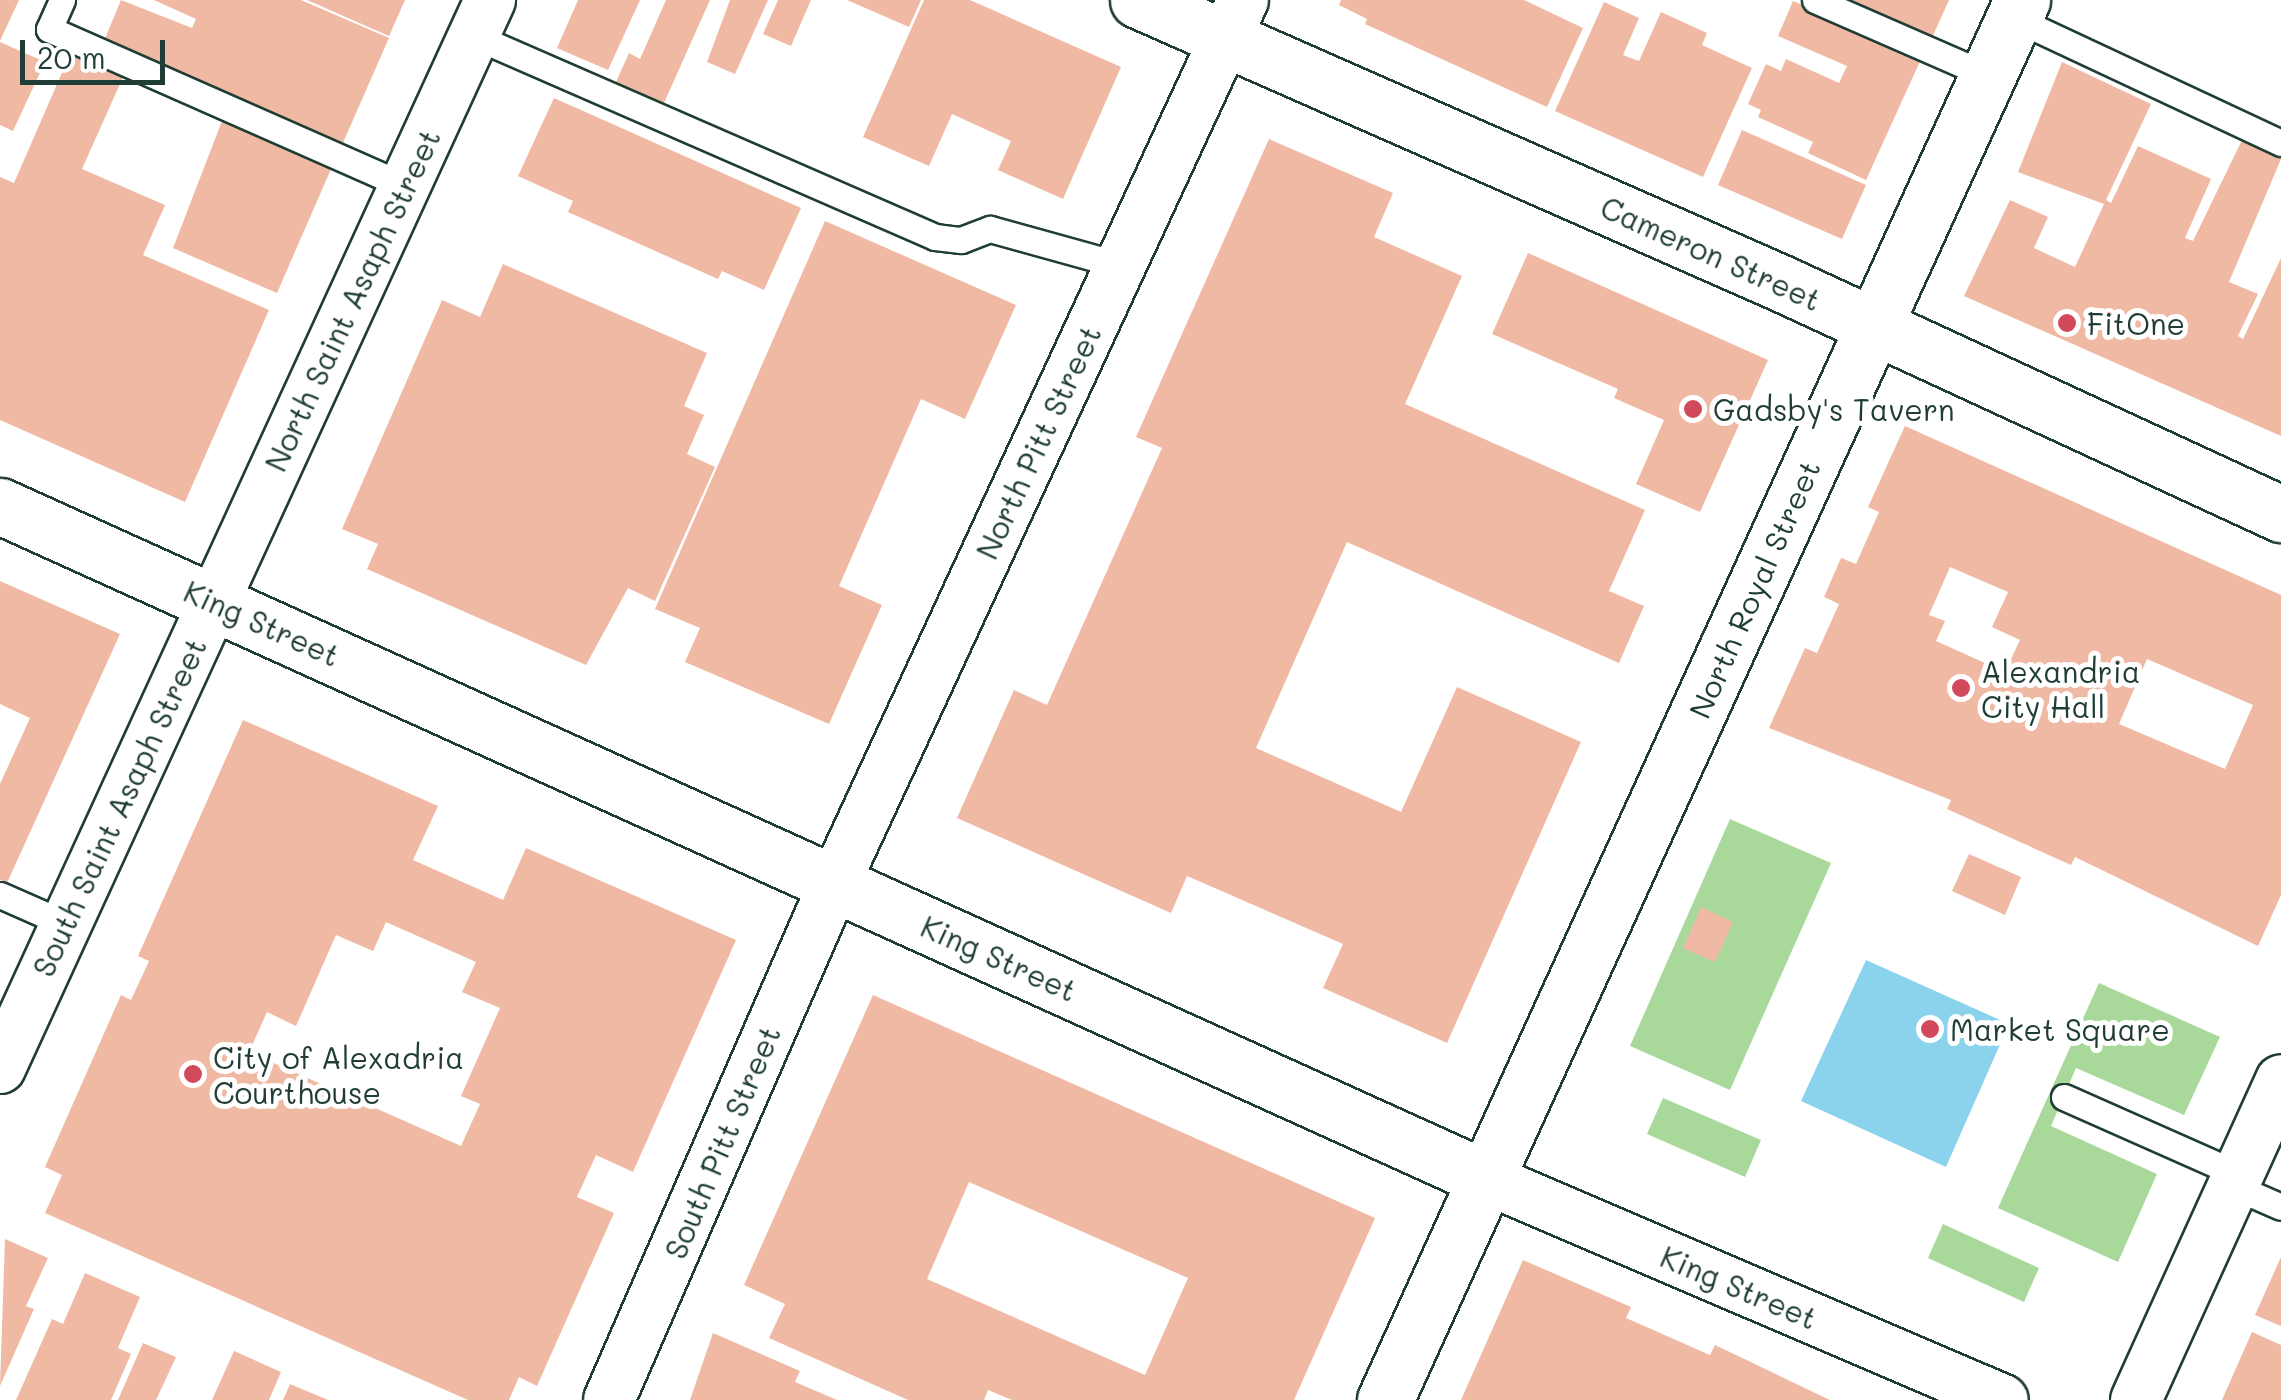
<!DOCTYPE html>
<style>
body{margin:0}
#map{position:relative;width:2281px;height:1400px;overflow:hidden;background:#fff;font-family:Mali,sans-serif}
div>[style]{position:absolute}
[style*='--x']{left:calc(var(--x)*1px);top:calc(var(--y)*1px);width:calc(var(--w)*1px);rotate:calc(var(--a)*1deg)}
.green>*{inset:0;background:#a8d99a}
.water>*{inset:0;background:#8bd2ed}
.building>*{inset:0;background:#efb9a3}
.roads{filter:drop-shadow(2px 0 #1f3d34) drop-shadow(-2px 0 #1f3d34) drop-shadow(0 2px #1f3d34) drop-shadow(0 -2px #1f3d34)}
.lane>*{height:25px;margin:-12.5px;padding:0 12.5px;transform-origin:12.5px;border-radius:12.5px;background:#fff}
.street>*{height:50px;margin:-25px;padding:0 25px;transform-origin:25px;border-radius:25px;background:#fff}
.secondary>*{height:55px;margin:-27.5px;padding:0 27.5px;transform-origin:27.5px;border-radius:27.5px;background:#fff}
.dots>*{width:28px;height:28px;translate:-50% -50%;box-sizing:border-box;border:5px solid #fff;border-radius:50%}
span{translate:-50% -50%;white-space:nowrap;text-align:center;line-height:1.15;-webkit-text-stroke:10px #fff;paint-order:stroke}
.street-label{font-size:30px;color:#1f3d34}
.poi-label{font-size:30px;color:#1f3d34}
.left{translate:0 -50%;text-align:left}
.scale{position:absolute;left:20px;top:40px;width:145px;height:45px;box-sizing:border-box;border:5px solid #1f3d34;border-top:0;padding-left:12px;font-size:30px;line-height:35px;white-space:nowrap;color:#1f3d34;-webkit-text-stroke:8px #fff;paint-order:stroke}
</style>
<div id="map">
<div class="green">
<div style="clip-path:polygon(1730px 819px,1831px 863px,1730px 1090px,1630px 1046px)"></div>
<div style="clip-path:polygon(2099px 983px,2220px 1037px,2184px 1115px,2076px 1068px,2051px 1126px,2157px 1174px,2118px 1262px,1998px 1208px)"></div>
<div style="clip-path:polygon(1663px 1098px,1761px 1140px,1745px 1177px,1647px 1134px)"></div>
<div style="clip-path:polygon(1943px 1224px,2039px 1268px,2024px 1302px,1928px 1258px)"></div>
</div>
<div class="water">
<div style="clip-path:polygon(1866px 960px,2009px 1024px,1946px 1167px,1801px 1101px)"></div>
</div>
<div class="building">
<div style="clip-path:polygon(0 0,19px 0,0 41px)"></div>
<div style="clip-path:polygon(121px 0,192px 28px,196px 19px,154px 0,301px 0,389px 38px,342px 145px,104px 41px)"></div>
<div style="clip-path:polygon(307px 0,405px 0,389px 36px)"></div>
<div style="clip-path:polygon(578px 0,640px 0,608px 70px,557px 48px)"></div>
<div style="clip-path:polygon(666px 0,710px 0,664px 103px,616px 82px,629px 53px,640px 59px)"></div>
<div style="clip-path:polygon(730px 0,768px 0,735px 74px,707px 62px)"></div>
<div style="clip-path:polygon(778px 0,811px 0,791px 46px,763px 34px)"></div>
<div style="clip-path:polygon(847px 0,921px 0,909px 27px)"></div>
<div style="clip-path:polygon(924px 0,970px 0,1121px 67px,1063px 199px,998px 170px,1011px 141px,952px 114px,929px 166px,863px 137px)"></div>
<div style="clip-path:polygon(1341px 0,1524px 0,1583px 28px,1547px 107px,1365px 24px,1367px 19px,1339px 5px)"></div>
<div style="clip-path:polygon(1839px 0,1949px 0,1931px 40px)"></div>
<div style="clip-path:polygon(1793px 1px,1922px 57px,1866px 180px,1808px 153px,1813px 142px,1758px 117px,1761px 110px,1748px 104px,1766px 64px,1781px 71px,1786px 59px,1839px 83px,1847px 66px,1778px 36px)"></div>
<div style="clip-path:polygon(1604px 2px,1639px 18px,1623px 55px,1639px 61px,1661px 12px,1707px 33px,1702px 45px,1752px 68px,1703px 177px,1555px 111px)"></div>
<div style="clip-path:polygon(0 42px,45px 62px,13px 131px,0 125px)"></div>
<div style="clip-path:polygon(71px 52px,124px 75px,82px 169px,165px 205px,143px 255px,269px 310px,185px 502px,0 420px,0 177px,14px 183px)"></div>
<div style="clip-path:polygon(2062px 62px,2151px 104px,2106px 200px,2111px 203px,2138px 146px,2211px 179px,2185px 238px,2193px 241px,2242px 140px,2281px 159px,2229px 282px,2258px 294px,2238px 336px,2243px 339px,2281px 258px,2281px 436px,1964px 296px,2010px 200px,2048px 217px,2034px 248px,2075px 267px,2104px 204px,2018px 172px)"></div>
<div style="clip-path:polygon(554px 98px,801px 208px,764px 290px,722px 271px,718px 279px,568px 212px,573px 201px,518px 176px)"></div>
<div style="clip-path:polygon(222px 121px,331px 169px,277px 293px,173px 248px)"></div>
<div style="clip-path:polygon(1742px 130px,1866px 185px,1842px 239px,1718px 185px)"></div>
<div style="clip-path:polygon(1269px 139px,1393px 193px,1374px 237px,1462px 276px,1405px 404px,1645px 510px,1609px 591px,1644px 606px,1619px 663px,1347px 542px,1256px 748px,1401px 812px,1457px 687px,1581px 742px,1447px 1043px,1323px 988px,1343px 944px,1187px 876px,1171px 913px,957px 818px,1014px 690px,1047px 705px,1162px 448px,1136px 437px)"></div>
<div style="clip-path:polygon(825px 221px,1016px 305px,965px 419px,921px 399px,839px 586px,882px 605px,829px 724px,685px 662px,700px 628px,655px 609px)"></div>
<div style="clip-path:polygon(1528px 253px,1768px 360px,1700px 512px,1636px 484px,1664px 420px,1614px 398px,1618px 389px,1492px 334px)"></div>
<div style="clip-path:polygon(503px 264px,707px 353px,684px 406px,704px 415px,687px 454px,715px 467px,655px 601px,628px 588px,586px 665px,367px 569px,378px 544px,342px 529px,442px 300px,480px 317px)"></div>
<div style="clip-path:polygon(evenodd,1905px 426px,2281px 595px,2281px 895px,2258px 946px,2075px 857px,2071px 865px,1947px 809px,1951px 800px,1769px 728px,1805px 648px,1817px 653px,1839px 604px,1824px 597px,1841px 558px,1856px 564px,1879px 512px,1868px 507px,1905px 426px,1950px 567px,2008px 592px,1992px 627px,2020px 640px,2005px 672px,1936px 641px,1945px 621px,1929px 615px,1950px 567px,1905px 426px,2147px 659px,2253px 705px,2225px 769px,2119px 724px,2147px 659px)"></div>
<div style="clip-path:polygon(0 581px,120px 634px,7px 883px,0 880px,0 784px,30px 718px,0 704px)"></div>
<div style="clip-path:polygon(evenodd,243px 720px,438px 806px,413px 860px,503px 900px,526px 848px,736px 940px,633px 1172px,596px 1155px,577px 1197px,614px 1213px,537px 1386px,519px 1377px,509px 1400px,468px 1400px,45px 1213px,62px 1175px,45px 1167px,121px 995px,131px 1000px,149px 961px,138px 956px,243px 720px,386px 922px,476px 962px,462px 992px,500px 1008px,461px 1096px,480px 1104px,461px 1146px,249px 1052px,267px 1012px,296px 1026px,336px 935px,373px 951px,386px 922px)"></div>
<div style="clip-path:polygon(1969px 854px,2021px 877px,2005px 915px,1952px 891px)"></div>
<div style="clip-path:polygon(1701px 907px,1733px 922px,1715px 962px,1683px 948px)"></div>
<div style="clip-path:polygon(evenodd,873px 995px,1375px 1218px,1294px 1400px,1012px 1400px,988px 1390px,984px 1400px,908px 1400px,769px 1338px,785px 1304px,744px 1285px,873px 995px,969px 1182px,1188px 1278px,1145px 1375px,927px 1279px,969px 1182px)"></div>
<div style="clip-path:polygon(5px 1239px,48px 1258px,26px 1306px,34px 1309px,0 1386px)"></div>
<div style="clip-path:polygon(2281px 1257px,2281px 1326px,2255px 1315px)"></div>
<div style="clip-path:polygon(1523px 1260px,1631px 1307px,1626px 1318px,1710px 1355px,1715px 1345px,1830px 1400px,1461px 1400px)"></div>
<div style="clip-path:polygon(85px 1273px,140px 1297px,118px 1348px,131px 1354px,111px 1400px,16px 1400px,52px 1319px,63px 1324px)"></div>
<div style="clip-path:polygon(2252px 1332px,2281px 1345px,2281px 1400px,2222px 1400px)"></div>
<div style="clip-path:polygon(713px 1333px,800px 1371px,795px 1382px,837px 1400px,690px 1400px)"></div>
<div style="clip-path:polygon(143px 1343px,176px 1357px,156px 1400px,118px 1400px)"></div>
<div style="clip-path:polygon(234px 1351px,281px 1372px,269px 1400px,212px 1400px)"></div>
<div style="clip-path:polygon(290px 1384px,328px 1400px,283px 1400px)"></div>
</div>
<div class="roads">
<div class="lane">
<div style="--x:62;--y:0;--w:32;--a:114"></div>
<div style="--x:49;--y:29;--w:389;--a:23.8"></div>
<div style="--x:1815;--y:0;--w:188;--a:23.6"></div>
<div style="--x:2014;--y:18;--w:295;--a:25.1"></div>
<div style="--x:474;--y:36;--w:503;--a:23.56"></div>
<div style="--x:935;--y:237;--w:26;--a:7"></div>
<div style="--x:961;--y:240;--w:31;--a:-21"></div>
<div style="--x:990;--y:229;--w:135;--a:15.5"></div>
<div style="--x:0;--y:895;--w:72;--a:23.7"></div>
<div style="--x:2064;--y:1097;--w:190;--a:23.9"></div>
<div style="--x:2233;--y:1186;--w:52;--a:23.6"></div>
</div>
<div class="street">
<div style="--x:0;--y:1068;--w:1175;--a:-65.35"></div>
<div style="--x:1487;--y:1179;--w:561;--a:23.19"></div>
<div style="--x:609;--y:1400;--w:563;--a:-66.44"></div>
<div style="--x:834;--y:884;--w:974;--a:-65.17"></div>
<div style="--x:2136;--y:1400;--w:351;--a:-65.6"></div>
</div>
<div class="secondary">
<div style="--x:1138;--y:0;--w:705;--a:23.76"></div>
<div style="--x:1783;--y:284;--w:549;--a:24.79"></div>
<div style="--x:0;--y:506;--w:1632;--a:24.35"></div>
<div style="--x:1385;--y:1400;--w:1538;--a:-65.53"></div>
</div>
</div>
<div class="dots">
<div style="left:2067px;top:323px;background:#d1495b"></div>
<div style="left:1693px;top:409px;background:#d1495b"></div>
<div style="left:1961px;top:688px;background:#d1495b"></div>
<div style="left:1930px;top:1029px;background:#d1495b"></div>
<div style="left:193px;top:1074px;background:#d1495b"></div>
</div>
<div class="street-label">
<span style="left:1711px;top:253px;rotate:24deg">Cameron Street</span>
<span style="left:352px;top:300px;rotate:-65deg">North Saint Asaph Street</span>
<span style="left:1038px;top:442px;rotate:-65deg">North Pitt Street</span>
<span style="left:1754px;top:589px;rotate:-66deg">North Royal Street</span>
<span style="left:262px;top:623px;rotate:24deg">King Street</span>
<span style="left:119px;top:807px;rotate:-65deg">South Saint Asaph Street</span>
<span style="left:999px;top:958px;rotate:24deg">King Street</span>
<span style="left:722px;top:1142px;rotate:-67deg">South Pitt Street</span>
<span style="left:1739px;top:1287px;rotate:23deg">King Street</span>
</div>
<div class="poi-label">
<span class="left" style="left:2087px;top:323px">FitOne</span>
<span class="left" style="left:1713px;top:409px">Gadsby's Tavern</span>
<span class="left" style="left:1981px;top:688px">Alexandria<br>City Hall</span>
<span class="left" style="left:1950px;top:1029px">Market Square</span>
<span class="left" style="left:213px;top:1074px">City of Alexadria<br>Courthouse</span>
</div>
<div class="scale">20 m</div>
</div>
